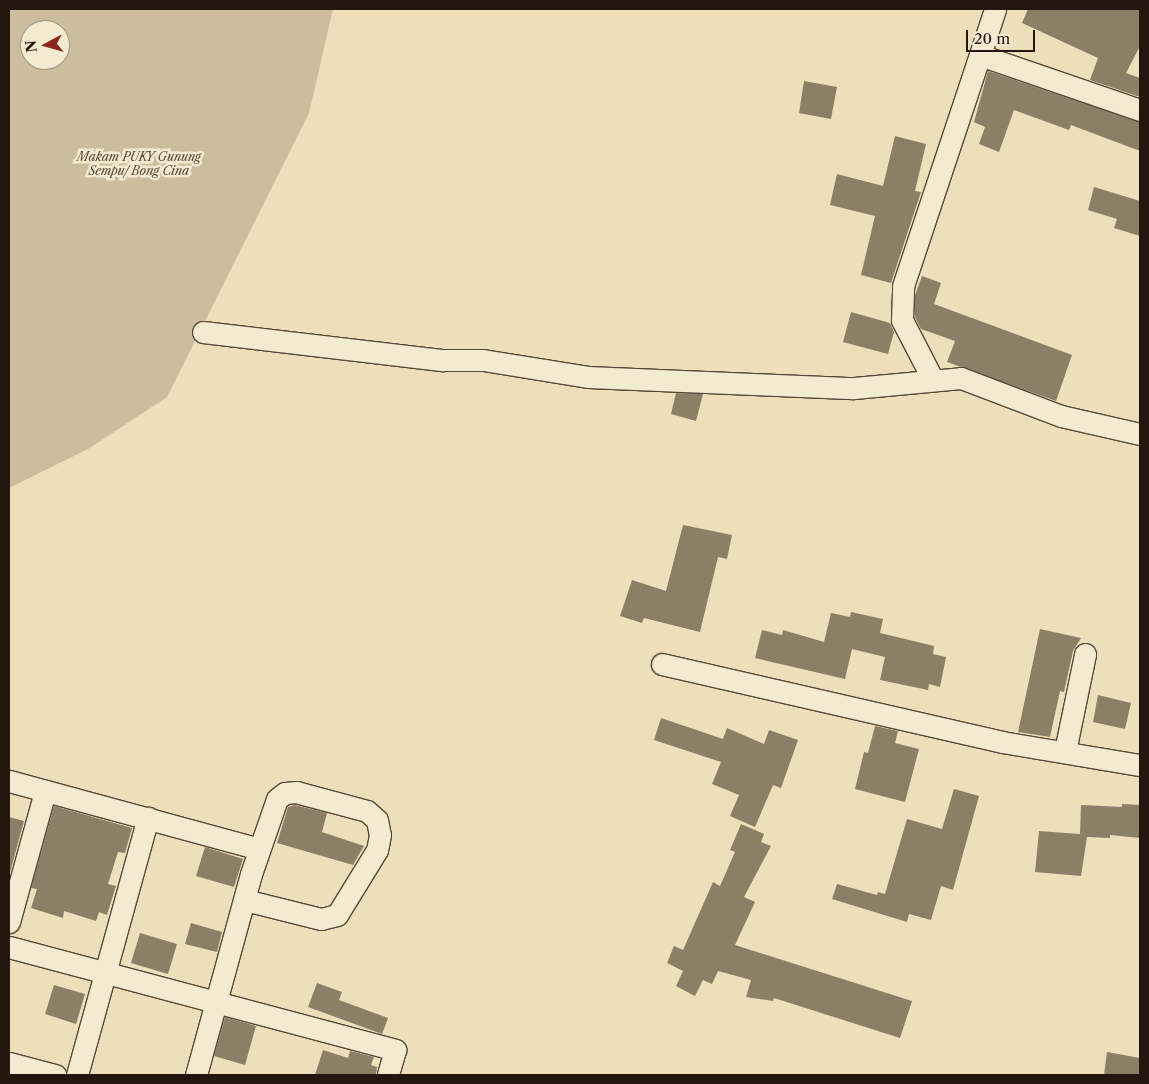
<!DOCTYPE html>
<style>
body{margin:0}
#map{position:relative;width:1149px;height:1084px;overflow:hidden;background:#eddfba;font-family:"Libre Caslon Text",serif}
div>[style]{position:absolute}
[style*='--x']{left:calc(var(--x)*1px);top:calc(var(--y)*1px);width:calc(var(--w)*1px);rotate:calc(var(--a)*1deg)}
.green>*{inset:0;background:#cbbd9d}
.building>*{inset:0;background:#8c7f67}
.roads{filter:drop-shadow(1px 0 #564839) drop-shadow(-1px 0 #564839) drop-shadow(0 1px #564839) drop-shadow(0 -1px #564839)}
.minor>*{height:21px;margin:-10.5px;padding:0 10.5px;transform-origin:10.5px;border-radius:10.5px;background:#f3ead2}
span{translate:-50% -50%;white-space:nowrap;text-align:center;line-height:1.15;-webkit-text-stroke:5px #f3ead2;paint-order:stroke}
.park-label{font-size:12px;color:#554839;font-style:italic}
.frame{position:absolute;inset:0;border:10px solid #23160e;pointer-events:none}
.north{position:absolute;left:20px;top:20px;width:50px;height:50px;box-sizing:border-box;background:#f3ead2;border:1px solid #a09584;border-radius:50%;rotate:264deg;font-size:14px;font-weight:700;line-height:20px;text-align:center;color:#23160e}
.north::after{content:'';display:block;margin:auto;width:18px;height:22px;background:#8f2418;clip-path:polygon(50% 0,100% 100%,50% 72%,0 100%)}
.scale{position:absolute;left:966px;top:30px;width:69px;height:22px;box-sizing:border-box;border:2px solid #23160e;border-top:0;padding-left:6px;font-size:15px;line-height:18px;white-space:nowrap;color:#23160e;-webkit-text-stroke:4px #f3ead2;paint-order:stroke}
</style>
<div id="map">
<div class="green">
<div style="clip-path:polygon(evenodd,9px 9px,333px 9px,309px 113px,167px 397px,88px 449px,9px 488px,9px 9px,30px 30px,60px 30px,60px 60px,30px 60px,30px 30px)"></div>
</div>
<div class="building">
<div style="clip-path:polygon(1028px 9px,1140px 9px,1140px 46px,1126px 73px,1140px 78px,1140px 97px,1090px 80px,1098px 58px,1022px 23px)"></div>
<div style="clip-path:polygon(988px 71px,1140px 122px,1140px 151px,1071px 125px,1069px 130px,1014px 110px,999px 152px,979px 144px,985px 127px,974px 122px)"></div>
<div style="clip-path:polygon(804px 81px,837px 87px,831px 119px,799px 113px)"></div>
<div style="clip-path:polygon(895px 136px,926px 144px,915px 191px,921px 192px,891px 283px,861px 275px,875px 216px,830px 205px,837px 174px,883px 186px)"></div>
<div style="clip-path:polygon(1094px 187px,1140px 201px,1140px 236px,1114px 228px,1117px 219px,1088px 210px)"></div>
<div style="clip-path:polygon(922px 276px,941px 283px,934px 304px,1072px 355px,1056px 401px,947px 362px,955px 341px,921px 329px,915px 317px,915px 295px)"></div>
<div style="clip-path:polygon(851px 312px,890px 323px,894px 332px,888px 354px,843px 342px)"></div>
<div style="clip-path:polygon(676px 393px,703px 394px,696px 421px,671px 414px)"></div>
<div style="clip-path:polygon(683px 525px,732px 535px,727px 559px,718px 557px,700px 632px,644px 618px,642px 623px,620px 616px,632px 580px,666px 591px)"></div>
<div style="clip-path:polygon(851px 612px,883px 619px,880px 633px,934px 646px,933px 654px,946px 657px,940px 687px,929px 684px,928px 690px,880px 680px,885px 657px,852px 649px,845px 679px,755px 658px,762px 630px,782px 635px,783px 630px,824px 642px,831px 613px,850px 617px)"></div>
<div style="clip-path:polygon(1040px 629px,1081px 638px,1073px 651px,1064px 692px,1060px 691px,1050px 737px,1018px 732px)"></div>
<div style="clip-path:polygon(1098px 695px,1131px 703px,1125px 729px,1093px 722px)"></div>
<div style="clip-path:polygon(661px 718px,723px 739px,727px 728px,764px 744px,769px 730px,798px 740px,781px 788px,773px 785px,755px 827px,730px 816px,739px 795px,712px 784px,721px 762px,654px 740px)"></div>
<div style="clip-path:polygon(875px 726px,898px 731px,895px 743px,919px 749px,905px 802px,855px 789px,864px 752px,868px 753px)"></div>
<div style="clip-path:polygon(954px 789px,979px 796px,953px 890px,941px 886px,931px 920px,909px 914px,907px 922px,832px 899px,837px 884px,877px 895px,878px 892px,885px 894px,907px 819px,942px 829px)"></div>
<div style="clip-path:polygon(1122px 804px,1140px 805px,1140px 838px,1110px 835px,1110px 838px,1087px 837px,1081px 876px,1035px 872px,1039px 831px,1080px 834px,1081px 805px,1122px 807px)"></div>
<div style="clip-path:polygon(295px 805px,327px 813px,322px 832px,364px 846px,353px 865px,277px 843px,288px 807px)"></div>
<div style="clip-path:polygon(54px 806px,132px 828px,125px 853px,118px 852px,108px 884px,116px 886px,107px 915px,99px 912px,96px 921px,64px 911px,63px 918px,31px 908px,37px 889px,31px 888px)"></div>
<div style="clip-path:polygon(9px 817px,24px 821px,9px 876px)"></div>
<div style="clip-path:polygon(741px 824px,764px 834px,761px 842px,771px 846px,744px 897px,755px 902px,735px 945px,912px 1001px,900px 1038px,774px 998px,773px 1001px,746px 997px,751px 980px,718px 971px,712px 984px,703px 980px,695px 996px,676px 986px,683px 971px,667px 963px,674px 946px,683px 950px,713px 882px,720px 886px,735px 852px,730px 850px)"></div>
<div style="clip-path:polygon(205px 847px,243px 859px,234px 887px,196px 876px)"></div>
<div style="clip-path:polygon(191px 923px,222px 932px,217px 952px,185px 944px)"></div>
<div style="clip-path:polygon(140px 933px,177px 944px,168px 974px,131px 963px)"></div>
<div style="clip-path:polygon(317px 983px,342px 992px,339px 1000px,388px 1018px,382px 1034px,308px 1007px)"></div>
<div style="clip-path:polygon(54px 985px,85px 994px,76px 1024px,45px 1014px)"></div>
<div style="clip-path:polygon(225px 1017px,256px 1026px,245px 1065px,214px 1056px)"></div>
<div style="clip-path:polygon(323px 1050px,348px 1058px,350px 1051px,374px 1057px,371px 1065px,377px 1067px,376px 1075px,315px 1075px)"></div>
<div style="clip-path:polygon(1107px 1052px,1140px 1058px,1140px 1075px,1104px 1075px)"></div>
</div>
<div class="roads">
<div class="minor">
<div style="--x:980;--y:55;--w:169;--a:19"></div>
<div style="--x:203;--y:332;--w:242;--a:6.7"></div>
<div style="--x:443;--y:360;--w:40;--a:0"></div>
<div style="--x:483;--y:360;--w:106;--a:9.2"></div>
<div style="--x:588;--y:377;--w:266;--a:2.4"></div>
<div style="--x:854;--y:388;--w:107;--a:-5.3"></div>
<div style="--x:961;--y:378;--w:107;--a:20.8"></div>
<div style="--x:1061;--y:416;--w:81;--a:12.8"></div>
<div style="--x:933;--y:380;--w:68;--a:-117.3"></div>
<div style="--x:902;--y:320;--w:34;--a:-88"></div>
<div style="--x:903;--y:286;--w:292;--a:-71.6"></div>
<div style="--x:662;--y:664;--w:349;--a:12.9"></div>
<div style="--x:1002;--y:742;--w:140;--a:9.5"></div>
<div style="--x:1065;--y:751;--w:99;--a:-78.3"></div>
<div style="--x:9;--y:781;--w:259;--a:15.2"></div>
<div style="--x:9;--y:922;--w:136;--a:-74.6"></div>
<div style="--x:9;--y:947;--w:400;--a:14.9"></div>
<div style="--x:395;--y:1050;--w:26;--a:106"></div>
<div style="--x:9;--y:1063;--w:48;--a:14.6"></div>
<div style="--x:77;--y:1075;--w:267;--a:-74.6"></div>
<div style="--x:196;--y:1075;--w:208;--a:-74.7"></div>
<div style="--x:251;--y:874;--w:79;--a:-70.9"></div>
<div style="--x:277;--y:799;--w:10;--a:-37"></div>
<div style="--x:285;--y:793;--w:11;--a:-5"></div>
<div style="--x:296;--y:792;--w:73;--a:15"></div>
<div style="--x:367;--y:811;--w:13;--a:42"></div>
<div style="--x:377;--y:820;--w:15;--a:79"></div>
<div style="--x:380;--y:835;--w:15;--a:101"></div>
<div style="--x:377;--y:850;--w:76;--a:121.6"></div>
<div style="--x:337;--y:915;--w:16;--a:166"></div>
<div style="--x:321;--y:919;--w:78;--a:-166"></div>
</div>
</div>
<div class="park-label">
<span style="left:139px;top:164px">Makam PUKY Gunung<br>Sempu/ Bong Cina</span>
</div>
<div class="frame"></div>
<div class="north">N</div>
<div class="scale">20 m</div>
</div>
